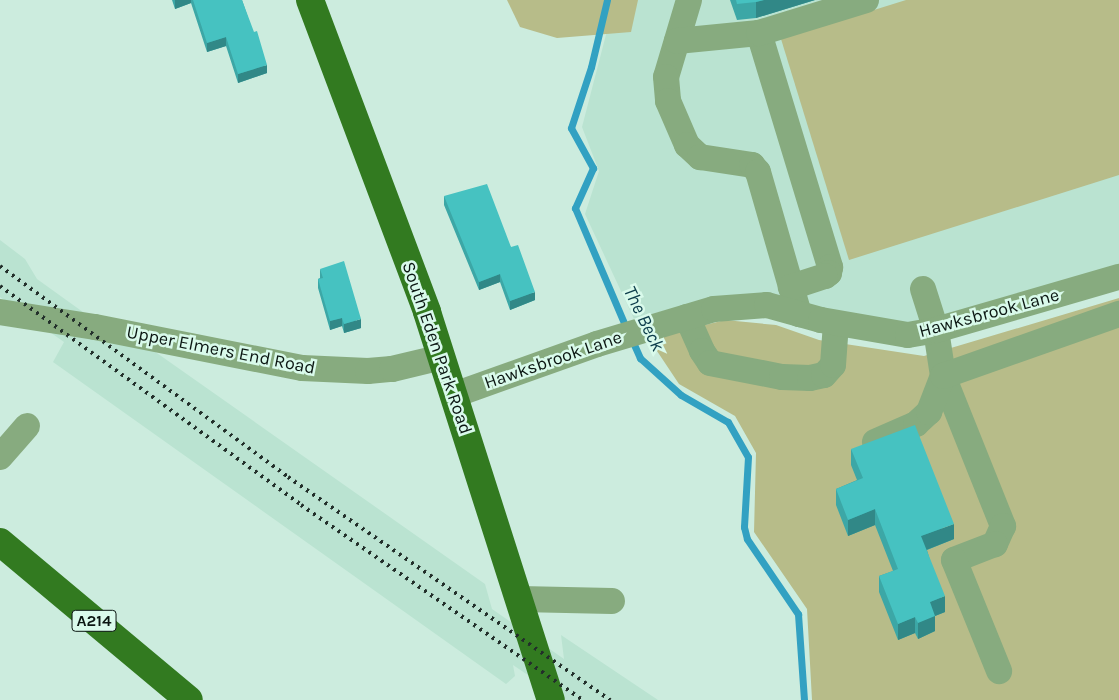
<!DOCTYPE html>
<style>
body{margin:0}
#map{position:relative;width:1119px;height:700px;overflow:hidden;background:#ccecde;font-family:Karla,sans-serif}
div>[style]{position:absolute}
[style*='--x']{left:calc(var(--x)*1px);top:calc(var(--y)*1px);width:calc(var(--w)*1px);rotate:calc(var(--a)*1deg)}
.built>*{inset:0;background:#bae3d1}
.green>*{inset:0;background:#b7bc89}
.stream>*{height:7px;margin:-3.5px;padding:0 3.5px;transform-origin:3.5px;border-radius:3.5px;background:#32a1c2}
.minor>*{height:26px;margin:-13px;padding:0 13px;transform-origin:13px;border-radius:13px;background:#87ab7f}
.major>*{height:28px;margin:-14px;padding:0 14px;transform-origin:14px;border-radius:14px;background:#327a20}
.rail>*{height:4px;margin-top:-2px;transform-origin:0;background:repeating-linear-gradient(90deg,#222f2a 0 2.5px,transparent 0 7.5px)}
.wall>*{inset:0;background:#3ca7a6}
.shaded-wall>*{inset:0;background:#318887}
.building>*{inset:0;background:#46c2c1}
span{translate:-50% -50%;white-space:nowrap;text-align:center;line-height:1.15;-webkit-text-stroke:5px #d9faeb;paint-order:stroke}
.shield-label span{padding:1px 4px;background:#d9faeb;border:1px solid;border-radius:4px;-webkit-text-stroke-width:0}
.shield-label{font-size:16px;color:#0b1612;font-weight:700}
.street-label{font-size:18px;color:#0b1612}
.water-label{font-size:19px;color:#0c3c4a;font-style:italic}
</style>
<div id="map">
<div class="built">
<div style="clip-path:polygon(615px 0,1119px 0,1119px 269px,908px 325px,710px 298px,634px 319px,585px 214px,599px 171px,582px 127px)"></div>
<div style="clip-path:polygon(0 240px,25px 259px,37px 279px,126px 343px,154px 351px,485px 584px,492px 609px,564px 659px,561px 635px,658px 700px,565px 700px,513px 665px,515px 676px,506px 684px,53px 362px,64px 342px,0 297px)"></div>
</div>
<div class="green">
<div style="clip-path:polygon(507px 0,638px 0,631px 32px,557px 38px,520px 27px)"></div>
<div style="clip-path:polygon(906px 0,1119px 0,1119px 175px,849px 260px,781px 39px)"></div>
<div style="clip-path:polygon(1119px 298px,1119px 700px,812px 700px,807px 609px,754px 532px,756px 453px,735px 416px,679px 384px,649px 339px,725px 320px,776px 325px,819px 340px,924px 356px)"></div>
</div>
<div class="stream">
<div style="--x:607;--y:0;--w:69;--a:103.4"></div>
<div style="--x:591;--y:67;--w:64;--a:108.2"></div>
<div style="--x:571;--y:128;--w:46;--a:61.2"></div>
<div style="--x:593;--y:168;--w:44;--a:114.2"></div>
<div style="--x:575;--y:208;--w:133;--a:66.9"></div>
<div style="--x:632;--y:340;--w:20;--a:66"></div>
<div style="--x:640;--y:358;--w:55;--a:42.1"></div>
<div style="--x:681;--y:395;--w:54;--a:29.9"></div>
<div style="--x:728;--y:422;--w:40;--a:60.3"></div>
<div style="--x:748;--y:457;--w:70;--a:93.3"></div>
<div style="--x:744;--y:527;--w:12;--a:76"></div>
<div style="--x:747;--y:539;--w:91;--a:55.8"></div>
<div style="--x:798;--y:614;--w:86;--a:86"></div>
</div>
<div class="minor">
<div style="--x:689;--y:0;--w:80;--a:106.6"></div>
<div style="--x:666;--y:77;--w:24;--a:85"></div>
<div style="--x:668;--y:101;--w:48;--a:66.6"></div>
<div style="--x:687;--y:145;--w:18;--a:43"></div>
<div style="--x:700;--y:157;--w:53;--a:8.7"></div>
<div style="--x:752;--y:165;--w:9;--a:49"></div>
<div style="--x:758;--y:172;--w:148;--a:73.9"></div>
<div style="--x:759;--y:33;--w:245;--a:73.1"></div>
<div style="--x:830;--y:267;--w:6;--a:99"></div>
<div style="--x:829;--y:273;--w:5;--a:143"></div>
<div style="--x:825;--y:276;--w:36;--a:162"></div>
<div style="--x:677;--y:41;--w:82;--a:-5.6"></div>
<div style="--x:759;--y:33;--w:112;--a:-17.1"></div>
<div style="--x:923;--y:289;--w:43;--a:72.4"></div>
<div style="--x:936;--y:330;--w:47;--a:81.3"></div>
<div style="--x:943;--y:376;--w:162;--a:68.2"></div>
<div style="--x:1003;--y:526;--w:20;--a:114"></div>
<div style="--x:995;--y:544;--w:44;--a:158.7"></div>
<div style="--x:954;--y:560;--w:120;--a:67.9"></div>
<div style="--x:0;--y:312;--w:96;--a:9"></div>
<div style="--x:95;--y:327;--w:211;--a:11.2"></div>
<div style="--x:302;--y:368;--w:66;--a:2.6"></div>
<div style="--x:368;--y:371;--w:24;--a:-5"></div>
<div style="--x:392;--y:369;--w:51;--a:-13.5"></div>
<div style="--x:687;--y:317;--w:37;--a:66"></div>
<div style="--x:702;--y:351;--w:14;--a:56"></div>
<div style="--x:710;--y:363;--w:73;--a:11"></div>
<div style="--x:782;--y:377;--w:28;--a:2"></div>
<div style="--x:810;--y:378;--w:14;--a:-12"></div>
<div style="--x:824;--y:375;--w:13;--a:-48"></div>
<div style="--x:833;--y:365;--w:42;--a:-85.9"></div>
<div style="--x:454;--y:395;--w:152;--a:-19.6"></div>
<div style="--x:597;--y:344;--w:122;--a:-16.7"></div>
<div style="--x:714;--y:309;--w:53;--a:-4.3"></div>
<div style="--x:767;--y:305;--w:56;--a:15.5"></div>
<div style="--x:821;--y:320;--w:88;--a:9.8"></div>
<div style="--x:908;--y:335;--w:28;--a:-10"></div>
<div style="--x:936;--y:330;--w:191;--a:-16.2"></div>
<div style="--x:875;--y:442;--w:45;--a:-23.7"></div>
<div style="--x:916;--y:424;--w:18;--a:-43"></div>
<div style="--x:929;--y:412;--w:39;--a:-69"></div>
<div style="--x:943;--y:376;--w:187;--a:-19.4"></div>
<div style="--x:0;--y:457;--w:41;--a:-48.9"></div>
<div style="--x:520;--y:599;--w:92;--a:1.2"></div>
</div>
<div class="major">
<div style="--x:310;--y:0;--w:333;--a:69.4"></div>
<div style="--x:427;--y:312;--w:407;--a:72.3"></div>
<div style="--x:0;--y:542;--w:246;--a:39.9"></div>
</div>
<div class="rail">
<div style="--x:0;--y:266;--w:357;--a:36.2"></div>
<div style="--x:288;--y:477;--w:392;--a:34.7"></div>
<div style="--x:0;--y:286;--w:372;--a:36"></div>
<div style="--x:301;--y:505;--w:343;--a:34.7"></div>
</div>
<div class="wall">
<div style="clip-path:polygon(172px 0,242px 0,267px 73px,238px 83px,226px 46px,207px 52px,191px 3px,175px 9px)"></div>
<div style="clip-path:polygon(730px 0,815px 0,756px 18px,737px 20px)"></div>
<div style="clip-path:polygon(444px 196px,511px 247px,535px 300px,510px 310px,500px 282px,479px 290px,444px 205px)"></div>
<div style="clip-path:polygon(320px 269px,361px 328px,344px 333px,342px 326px,330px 330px,318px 288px,318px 279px,320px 278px)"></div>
<div style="clip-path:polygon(851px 449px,954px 539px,927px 550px,945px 612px,935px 616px,935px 631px,918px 639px,915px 633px,898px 640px,879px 592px,879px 576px,893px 571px,875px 525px,848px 536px,836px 505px,836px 489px,857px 480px,851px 465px)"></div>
</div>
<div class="shaded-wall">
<div style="clip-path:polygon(175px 0,191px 0,191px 3px,175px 9px)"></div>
<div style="clip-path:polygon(764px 0,815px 0,756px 18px,756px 2px)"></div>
<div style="clip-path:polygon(226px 37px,226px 46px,207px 52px,207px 43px)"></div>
<div style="clip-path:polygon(267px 65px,267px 73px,238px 83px,238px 74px)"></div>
<div style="clip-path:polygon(500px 274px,500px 282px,479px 290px,479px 282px)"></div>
<div style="clip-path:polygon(535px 292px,535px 300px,510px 310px,510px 301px)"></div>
<div style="clip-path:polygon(342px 318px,342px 326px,330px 330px,330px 321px)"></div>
<div style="clip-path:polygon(361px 319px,361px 328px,344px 333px,344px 324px)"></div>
<div style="clip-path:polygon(875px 509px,875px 525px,848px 536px,848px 520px)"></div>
<div style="clip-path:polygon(954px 524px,954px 539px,921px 552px,921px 536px)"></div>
<div style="clip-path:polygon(945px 596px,945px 612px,935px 616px,935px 631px,918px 639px,918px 623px,930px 602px)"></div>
<div style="clip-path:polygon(915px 617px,915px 633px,898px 640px,898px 624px)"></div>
</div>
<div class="building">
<div style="clip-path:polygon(193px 0,242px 0,254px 32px,257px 31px,267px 65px,238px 74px,226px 37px,207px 43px)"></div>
<div style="clip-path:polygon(736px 0,764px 0,756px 2px,737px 4px)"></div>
<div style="clip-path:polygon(487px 184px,511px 247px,518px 245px,535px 292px,510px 301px,500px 274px,479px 282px,444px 196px)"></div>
<div style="clip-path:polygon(344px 261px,361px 319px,344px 324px,342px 318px,330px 321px,318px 279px,323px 278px,320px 269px)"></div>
<div style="clip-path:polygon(915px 425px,954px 524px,921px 536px,945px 596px,930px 602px,935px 616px,918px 623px,915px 617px,898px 624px,879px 576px,898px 569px,875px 509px,848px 520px,836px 489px,863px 478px,851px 449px)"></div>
</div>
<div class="shield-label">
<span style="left:94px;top:621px">A214</span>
</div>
<div class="street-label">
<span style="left:989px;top:313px;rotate:-15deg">Hawksbrook Lane</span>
<span style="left:437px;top:348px;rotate:71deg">South Eden Park Road</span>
<span style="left:221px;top:350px;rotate:11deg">Upper Elmers End Road</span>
<span style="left:553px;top:360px;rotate:-19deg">Hawksbrook Lane</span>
</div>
<div class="water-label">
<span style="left:643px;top:319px;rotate:64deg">The Beck</span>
</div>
</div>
